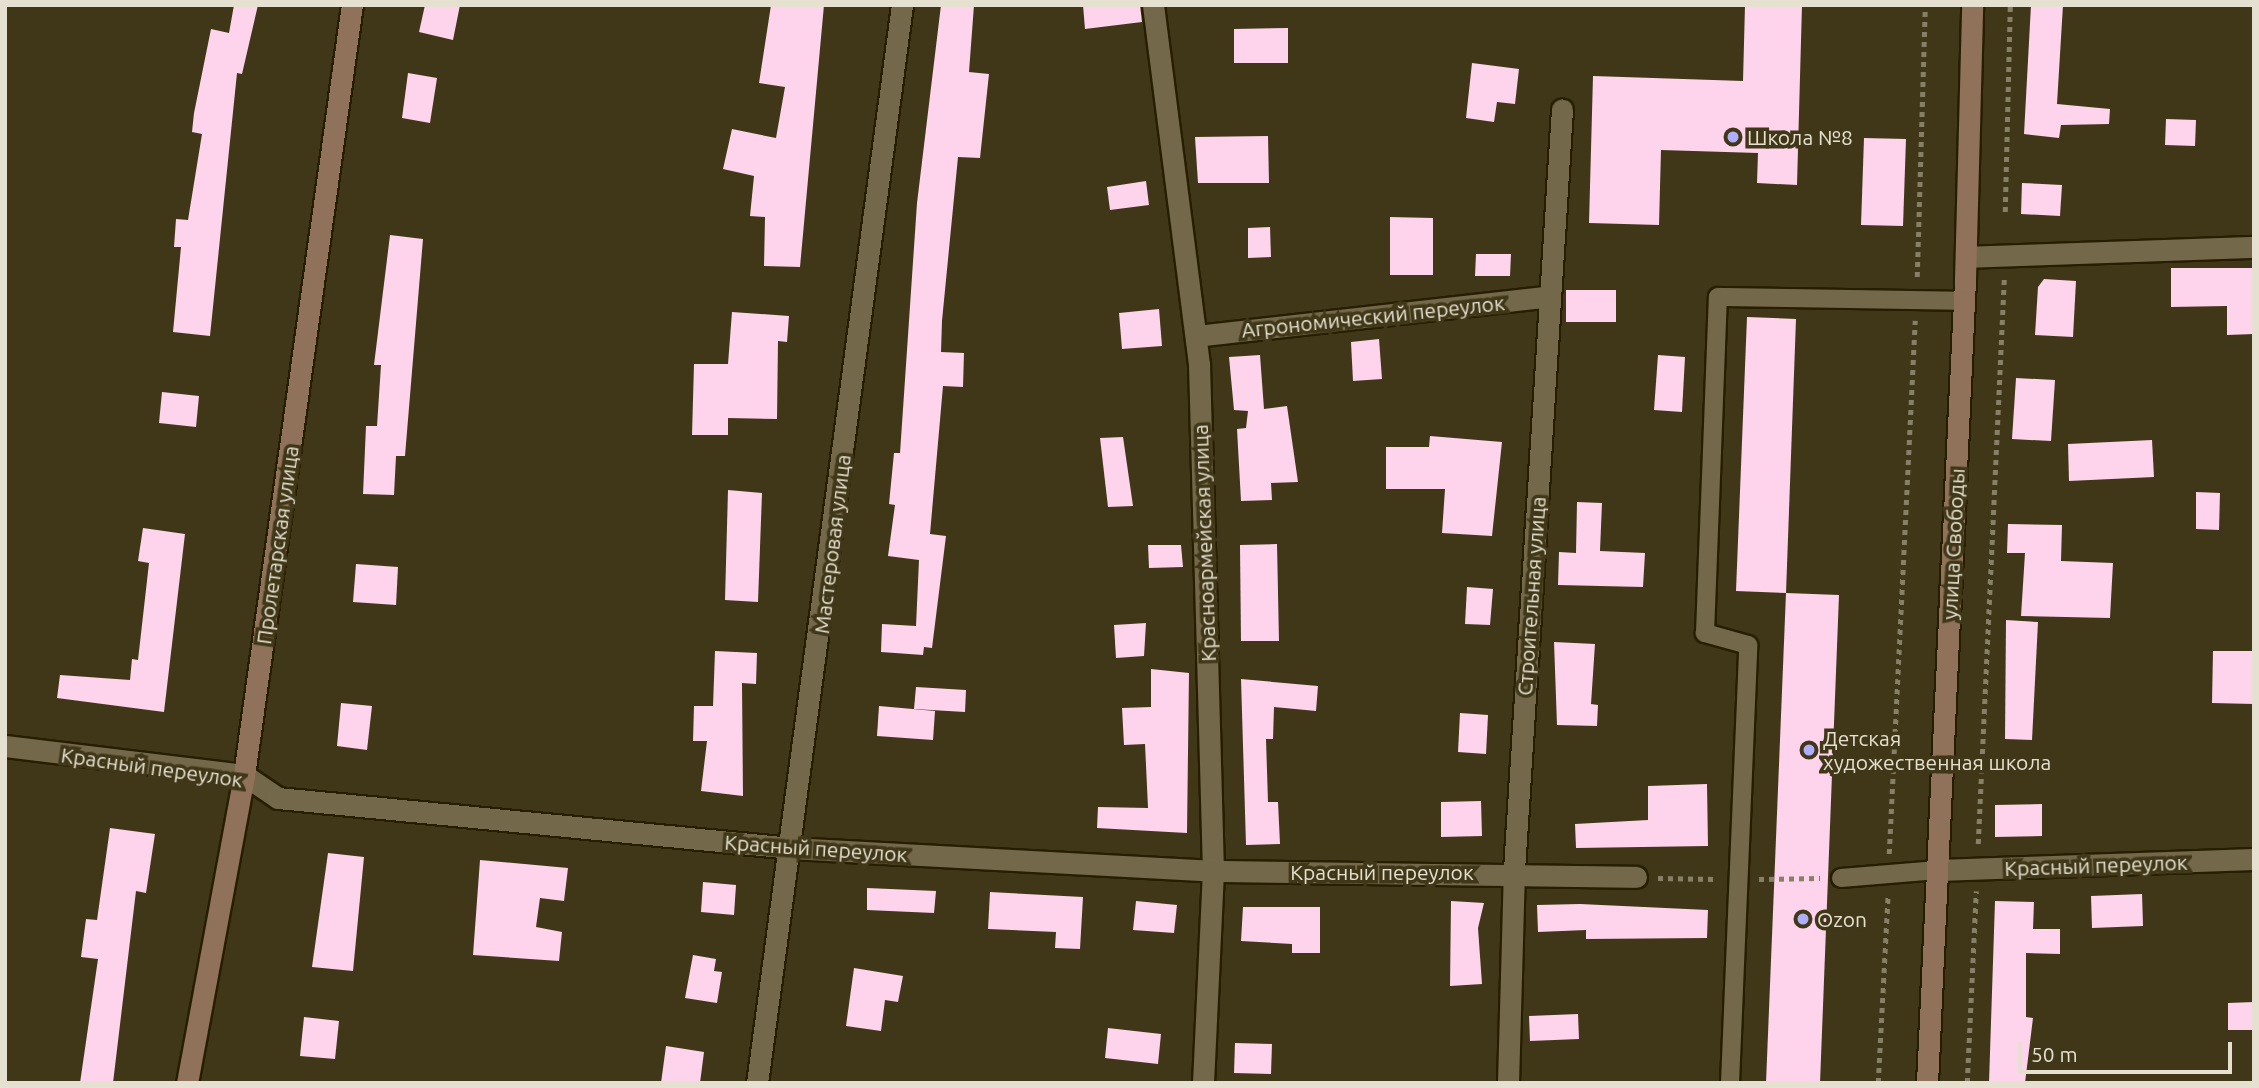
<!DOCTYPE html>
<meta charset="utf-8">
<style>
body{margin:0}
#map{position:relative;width:2259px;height:1088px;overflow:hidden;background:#403719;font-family:Ubuntu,sans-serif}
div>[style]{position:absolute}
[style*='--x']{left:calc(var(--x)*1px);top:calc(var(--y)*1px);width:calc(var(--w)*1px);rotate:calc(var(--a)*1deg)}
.building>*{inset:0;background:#fdd4ec}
.path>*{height:4.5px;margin-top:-2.25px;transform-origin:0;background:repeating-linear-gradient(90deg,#878067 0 5px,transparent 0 10px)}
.roads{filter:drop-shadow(2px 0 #271e01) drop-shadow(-2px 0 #271e01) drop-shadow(0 2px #271e01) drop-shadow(0 -2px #271e01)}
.lane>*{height:18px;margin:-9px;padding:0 9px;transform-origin:9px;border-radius:9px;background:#73694a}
.street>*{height:21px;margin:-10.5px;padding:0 10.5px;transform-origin:10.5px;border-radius:10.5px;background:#73694a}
.secondary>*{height:21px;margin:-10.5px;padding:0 10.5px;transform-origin:10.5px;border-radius:10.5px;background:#90725a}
.dots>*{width:19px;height:19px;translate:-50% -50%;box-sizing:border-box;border:4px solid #403719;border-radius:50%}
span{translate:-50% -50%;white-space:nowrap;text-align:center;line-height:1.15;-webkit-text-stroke:7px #403719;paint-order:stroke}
.poi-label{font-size:21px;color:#e5e0cf}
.left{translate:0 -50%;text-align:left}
.street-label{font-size:21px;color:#e5e0cf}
.frame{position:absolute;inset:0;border:7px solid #e5e0cf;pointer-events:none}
.scale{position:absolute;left:2018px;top:1042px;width:214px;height:32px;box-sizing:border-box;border:4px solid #e5e0cf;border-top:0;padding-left:9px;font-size:21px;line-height:24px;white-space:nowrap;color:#e5e0cf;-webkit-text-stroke:5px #403719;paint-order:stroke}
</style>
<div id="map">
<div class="building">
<div style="clip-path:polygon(234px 5px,258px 5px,242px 74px,237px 73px,210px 336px,173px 332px,181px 247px,174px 247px,176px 219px,188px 220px,202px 134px,192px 132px,194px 113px,211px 29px,229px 33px)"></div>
<div style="clip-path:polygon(425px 5px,460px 5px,453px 40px,419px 32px)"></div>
<div style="clip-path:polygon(771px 5px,824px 5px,800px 267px,764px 266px,765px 217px,750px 216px,754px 176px,723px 169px,732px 129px,776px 138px,785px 87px,759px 83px)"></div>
<div style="clip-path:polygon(941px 5px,974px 5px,969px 72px,989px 74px,980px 158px,958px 157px,942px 321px,941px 352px,964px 353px,963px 387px,943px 386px,930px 534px,946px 536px,932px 648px,924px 647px,923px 655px,881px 652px,882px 624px,916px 626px,919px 560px,888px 556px,895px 505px,889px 504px,894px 453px,900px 453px,917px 203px)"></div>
<div style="clip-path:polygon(1083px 5px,1140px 5px,1142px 22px,1085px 29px)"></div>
<div style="clip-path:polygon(1745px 5px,1802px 5px,1797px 185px,1757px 183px,1758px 153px,1661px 150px,1659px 225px,1589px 223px,1593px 76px,1743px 81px)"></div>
<div style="clip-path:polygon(2031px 5px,2063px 5px,2057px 104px,2110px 109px,2109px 124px,2061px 125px,2059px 138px,2024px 134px)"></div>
<div style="clip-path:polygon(1288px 28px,1288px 63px,1234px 63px,1234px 29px)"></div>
<div style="clip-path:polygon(1472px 63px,1519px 69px,1515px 104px,1497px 102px,1494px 122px,1466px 118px)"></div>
<div style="clip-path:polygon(408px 73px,437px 78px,430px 123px,402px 118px)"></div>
<div style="clip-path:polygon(2166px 119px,2196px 120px,2195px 146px,2165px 145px)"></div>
<div style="clip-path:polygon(1268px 136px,1269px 183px,1198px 183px,1195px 137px)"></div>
<div style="clip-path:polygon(1864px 138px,1906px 139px,1903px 226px,1861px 225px)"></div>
<div style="clip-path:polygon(1146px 181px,1149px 205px,1110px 210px,1107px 187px)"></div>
<div style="clip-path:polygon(2022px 183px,2062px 185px,2060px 216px,2021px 214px)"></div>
<div style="clip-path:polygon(1390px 217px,1433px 218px,1433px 275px,1390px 275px)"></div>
<div style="clip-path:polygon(1270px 227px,1271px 257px,1248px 258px,1248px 228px)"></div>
<div style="clip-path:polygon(390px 235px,423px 239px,405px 456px,396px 456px,394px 495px,363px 494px,366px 426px,377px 426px,381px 365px,374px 365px)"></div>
<div style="clip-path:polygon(1476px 254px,1511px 254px,1510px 276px,1475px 276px)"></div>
<div style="clip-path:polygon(2171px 268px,2254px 268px,2254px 334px,2227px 335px,2227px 306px,2171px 307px)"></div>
<div style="clip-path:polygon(2044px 279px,2076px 281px,2073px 337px,2035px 335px,2038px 287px)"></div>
<div style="clip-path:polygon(1566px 290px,1616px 290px,1616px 322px,1566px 322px)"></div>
<div style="clip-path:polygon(1159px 309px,1162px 346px,1122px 349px,1119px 313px)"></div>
<div style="clip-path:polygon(732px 312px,789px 316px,787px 342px,778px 341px,777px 419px,728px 418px,728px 435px,692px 435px,694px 364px,728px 364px)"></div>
<div style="clip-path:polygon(1747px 317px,1796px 319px,1786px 593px,1736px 591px)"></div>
<div style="clip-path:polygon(1379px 339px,1382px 379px,1353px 381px,1351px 342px)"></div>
<div style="clip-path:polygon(1260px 355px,1264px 409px,1287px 406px,1298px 482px,1271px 483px,1272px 500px,1241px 501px,1237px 429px,1246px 428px,1248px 411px,1234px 410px,1229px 357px)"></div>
<div style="clip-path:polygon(1658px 355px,1685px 357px,1682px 412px,1654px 410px)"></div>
<div style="clip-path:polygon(2016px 378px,2055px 380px,2051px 441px,2012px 439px)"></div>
<div style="clip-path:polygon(162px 392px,199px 396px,196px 427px,159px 423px)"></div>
<div style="clip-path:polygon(1430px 436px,1502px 442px,1492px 536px,1442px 533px,1445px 489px,1386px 489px,1386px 447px,1429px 447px)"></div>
<div style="clip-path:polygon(1123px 437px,1133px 506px,1108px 507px,1100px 438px)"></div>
<div style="clip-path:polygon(2152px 440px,2154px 477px,2069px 481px,2068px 444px)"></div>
<div style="clip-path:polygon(728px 490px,762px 493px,758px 602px,725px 600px)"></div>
<div style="clip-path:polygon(2196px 492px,2220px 493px,2219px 530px,2196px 529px)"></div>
<div style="clip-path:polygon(1577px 502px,1602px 503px,1600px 551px,1645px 553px,1643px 587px,1558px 585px,1559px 552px,1576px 553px)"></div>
<div style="clip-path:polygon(2008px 524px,2062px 525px,2061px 561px,2113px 563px,2110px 618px,2021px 616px,2025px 553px,2007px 553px)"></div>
<div style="clip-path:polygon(143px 528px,185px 534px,164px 712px,57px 698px,60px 675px,130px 680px,132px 659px,138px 660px,149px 563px,138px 561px)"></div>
<div style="clip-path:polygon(1277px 544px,1279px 641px,1241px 641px,1240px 545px)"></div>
<div style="clip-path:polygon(1148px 545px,1181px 545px,1183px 567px,1149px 568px)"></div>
<div style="clip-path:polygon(356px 564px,398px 567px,396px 605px,353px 602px)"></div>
<div style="clip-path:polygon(1467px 587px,1493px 589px,1490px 625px,1465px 624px)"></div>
<div style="clip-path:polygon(1786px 593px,1839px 595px,1820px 1083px,1766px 1083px)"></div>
<div style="clip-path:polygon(2006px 620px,2038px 622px,2032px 740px,2005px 739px)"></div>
<div style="clip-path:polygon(1146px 623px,1144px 656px,1116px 658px,1114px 625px)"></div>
<div style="clip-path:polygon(1554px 642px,1595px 644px,1591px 704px,1598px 705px,1597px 726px,1557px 725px)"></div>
<div style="clip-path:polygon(715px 651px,757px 653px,756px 684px,742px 683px,743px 796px,701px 791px,707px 741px,693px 741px,694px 706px,713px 706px)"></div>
<div style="clip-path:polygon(2213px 651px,2254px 651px,2254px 704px,2212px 703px)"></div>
<div style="clip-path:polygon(1151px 669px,1189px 673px,1187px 833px,1097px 828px,1098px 807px,1148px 808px,1145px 744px,1124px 745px,1122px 708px,1151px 707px)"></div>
<div style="clip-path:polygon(1241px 679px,1318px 686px,1316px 711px,1274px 707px,1273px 739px,1266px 739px,1268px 802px,1278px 802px,1280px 844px,1246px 845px)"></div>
<div style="clip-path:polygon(916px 687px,966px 690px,965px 712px,914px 709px)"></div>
<div style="clip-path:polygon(341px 703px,372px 706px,367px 750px,337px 746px)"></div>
<div style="clip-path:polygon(879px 706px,935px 711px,933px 740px,877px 736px)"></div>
<div style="clip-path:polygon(1460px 713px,1488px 715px,1486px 754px,1458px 752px)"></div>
<div style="clip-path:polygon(1707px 784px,1708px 846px,1576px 848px,1575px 824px,1648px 820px,1648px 786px)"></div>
<div style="clip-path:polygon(1481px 801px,1482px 836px,1441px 837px,1441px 802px)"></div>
<div style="clip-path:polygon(2042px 804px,2042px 836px,1995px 837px,1995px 805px)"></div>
<div style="clip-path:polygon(110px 828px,155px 834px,146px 893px,136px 891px,113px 1083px,80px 1083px,98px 959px,81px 957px,86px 919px,97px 920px)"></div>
<div style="clip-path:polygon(328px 853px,364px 857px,353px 971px,312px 967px)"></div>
<div style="clip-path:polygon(480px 860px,568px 868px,564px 901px,540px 898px,536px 927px,562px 932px,559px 961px,473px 955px)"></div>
<div style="clip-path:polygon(703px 882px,736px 885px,734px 915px,701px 912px)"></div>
<div style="clip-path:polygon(867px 888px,936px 891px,934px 913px,867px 910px)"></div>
<div style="clip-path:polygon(990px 892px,1083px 897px,1080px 949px,1055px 948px,1056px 932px,988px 929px)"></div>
<div style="clip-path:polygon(2142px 894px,2143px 926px,2092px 928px,2091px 896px)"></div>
<div style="clip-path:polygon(1136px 901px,1177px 905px,1174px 933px,1133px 930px)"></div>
<div style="clip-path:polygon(1451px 901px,1484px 903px,1478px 928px,1482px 984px,1450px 986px)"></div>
<div style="clip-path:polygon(1995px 901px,2034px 902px,2033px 929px,2060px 929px,2060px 954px,2026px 953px,2026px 1017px,2033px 1018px,2025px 1083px,1989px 1083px)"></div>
<div style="clip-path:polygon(1580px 904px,1708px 910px,1707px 938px,1586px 939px,1586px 930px,1538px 932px,1537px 905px)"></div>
<div style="clip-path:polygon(1243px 907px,1320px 907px,1320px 953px,1292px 953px,1292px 944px,1241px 941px)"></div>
<div style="clip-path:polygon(693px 955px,716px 959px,714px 971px,722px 972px,717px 1003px,685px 998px)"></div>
<div style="clip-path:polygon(854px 968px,903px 976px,898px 1002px,885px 1000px,881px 1031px,846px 1026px)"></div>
<div style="clip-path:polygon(2254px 1002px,2254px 1030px,2228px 1030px,2228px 1003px)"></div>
<div style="clip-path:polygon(1578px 1014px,1579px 1039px,1530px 1041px,1529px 1016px)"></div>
<div style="clip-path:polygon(304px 1017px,339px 1021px,335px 1059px,300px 1056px)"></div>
<div style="clip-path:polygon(1108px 1028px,1161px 1034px,1158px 1064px,1105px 1058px)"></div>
<div style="clip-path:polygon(1235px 1043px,1272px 1044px,1271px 1074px,1234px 1073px)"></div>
<div style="clip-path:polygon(666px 1046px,704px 1052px,700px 1083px,661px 1083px)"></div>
</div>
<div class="path">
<div style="--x:2005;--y:212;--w:207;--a:-88.6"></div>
<div style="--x:1917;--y:277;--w:272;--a:-88.3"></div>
<div style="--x:1978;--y:844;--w:565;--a:-87.36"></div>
<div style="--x:1889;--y:854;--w:534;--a:-87.21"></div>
<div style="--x:1658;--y:878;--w:57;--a:1"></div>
<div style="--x:1759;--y:879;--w:61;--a:-0.9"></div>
<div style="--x:1878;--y:1083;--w:189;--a:-87"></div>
<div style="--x:1967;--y:1083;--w:192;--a:-87.3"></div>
</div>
<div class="roads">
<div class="lane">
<div style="--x:1841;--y:878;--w:97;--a:-4.7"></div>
<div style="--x:1730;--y:1083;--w:438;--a:-87.6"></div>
<div style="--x:1748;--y:645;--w:45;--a:-164.4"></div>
<div style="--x:1705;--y:633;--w:336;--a:-87.8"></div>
<div style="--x:1718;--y:297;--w:246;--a:0.9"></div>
</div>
<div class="street">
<div style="--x:1153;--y:5;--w:362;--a:82.7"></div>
<div style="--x:1199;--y:364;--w:507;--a:88.42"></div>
<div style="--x:1213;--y:871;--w:212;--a:92.7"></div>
<div style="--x:1966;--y:257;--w:288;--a:-2"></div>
<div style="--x:1196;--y:336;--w:356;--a:-6.4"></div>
<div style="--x:5;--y:746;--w:241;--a:6.9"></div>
<div style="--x:244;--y:775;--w:41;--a:34.1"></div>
<div style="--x:278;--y:798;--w:516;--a:5.56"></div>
<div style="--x:792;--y:848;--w:422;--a:3.1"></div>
<div style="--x:1213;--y:871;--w:423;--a:0.8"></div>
<div style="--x:1938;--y:870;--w:316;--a:-2"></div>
<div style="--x:757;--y:1083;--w:1088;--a:-82.34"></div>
<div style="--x:1508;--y:1083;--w:213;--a:-88.4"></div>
<div style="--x:1514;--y:870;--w:762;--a:-86.39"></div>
</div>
<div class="secondary">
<div style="--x:187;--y:1083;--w:313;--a:-79.5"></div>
<div style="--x:244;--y:775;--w:778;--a:-82.02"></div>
<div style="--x:1927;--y:1083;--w:804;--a:-87.29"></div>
<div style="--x:1965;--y:280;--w:275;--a:-88.5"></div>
</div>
</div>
<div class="dots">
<div style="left:1733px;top:137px;background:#afaefa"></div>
<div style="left:1809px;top:750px;background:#afaefa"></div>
<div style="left:1803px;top:919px;background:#afaefa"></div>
</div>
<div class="poi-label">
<span class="left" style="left:1747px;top:137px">Школа №8</span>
<span class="left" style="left:1823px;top:750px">Детская<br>художественная школа</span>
<span class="left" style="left:1817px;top:919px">Ozon</span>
</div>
<div class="street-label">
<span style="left:1373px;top:316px;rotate:-6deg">Агрономический переулок</span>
<span style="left:1204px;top:543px;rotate:-92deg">Красноармейская улица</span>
<span style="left:832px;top:544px;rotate:-83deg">Мастеровая улица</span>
<span style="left:1953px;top:544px;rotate:-87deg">улица Свободы</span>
<span style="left:277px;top:545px;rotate:-82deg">Пролетарская улица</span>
<span style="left:1531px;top:596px;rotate:-86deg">Строительная улица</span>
<span style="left:152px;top:767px;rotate:8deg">Красный переулок</span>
<span style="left:816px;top:848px;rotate:4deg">Красный переулок</span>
<span style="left:2096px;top:865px;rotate:-2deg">Красный переулок</span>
<span style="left:1382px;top:872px">Красный переулок</span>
</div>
<div class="frame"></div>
<div class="scale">50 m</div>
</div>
